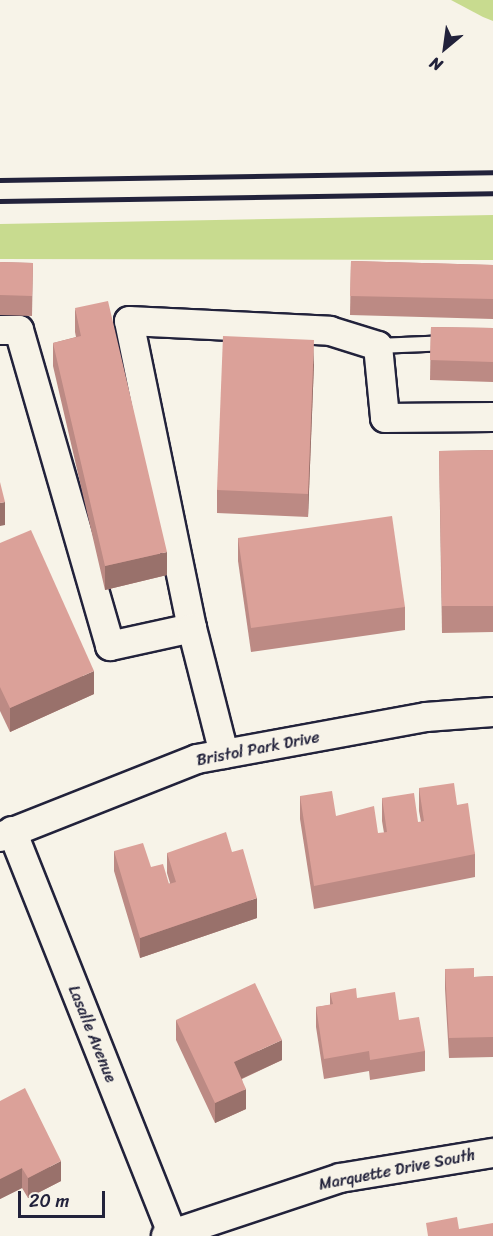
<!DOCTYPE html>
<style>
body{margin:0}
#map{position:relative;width:493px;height:1236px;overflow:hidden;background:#f7f3e8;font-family:Sriracha,sans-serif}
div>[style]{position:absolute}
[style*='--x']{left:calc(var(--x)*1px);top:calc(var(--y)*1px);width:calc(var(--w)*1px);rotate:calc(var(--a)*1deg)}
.green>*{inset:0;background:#c8db8f}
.roads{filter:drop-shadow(2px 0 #22223b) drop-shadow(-2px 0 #22223b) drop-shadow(0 2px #22223b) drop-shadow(0 -2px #22223b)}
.lane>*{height:14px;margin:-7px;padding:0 7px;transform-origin:7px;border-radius:7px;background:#f7f3e8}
.street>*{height:28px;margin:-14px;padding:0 14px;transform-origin:14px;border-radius:14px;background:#f7f3e8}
.rail>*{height:4.5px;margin:-2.25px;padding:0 2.25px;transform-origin:2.25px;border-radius:2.25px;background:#22223b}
.wall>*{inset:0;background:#bc8a84}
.shaded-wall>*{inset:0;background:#99716b}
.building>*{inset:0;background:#dba199}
span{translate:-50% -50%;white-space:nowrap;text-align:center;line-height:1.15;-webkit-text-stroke:4.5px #f7f3e8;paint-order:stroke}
.street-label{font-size:16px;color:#22223b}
.north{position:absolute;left:415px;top:18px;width:60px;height:60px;-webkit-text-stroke:4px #f7f3e8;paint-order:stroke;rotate:209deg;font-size:16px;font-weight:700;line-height:24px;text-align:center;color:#22223b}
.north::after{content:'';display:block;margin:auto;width:21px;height:27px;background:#22223b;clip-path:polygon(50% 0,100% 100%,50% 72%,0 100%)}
.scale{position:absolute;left:18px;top:1191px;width:87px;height:27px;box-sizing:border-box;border:3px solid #22223b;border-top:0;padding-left:8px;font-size:18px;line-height:21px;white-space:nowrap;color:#22223b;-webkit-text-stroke:4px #f7f3e8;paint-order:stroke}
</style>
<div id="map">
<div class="green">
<div style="clip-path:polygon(451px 0,493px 0,493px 21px,483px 17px)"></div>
<div style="clip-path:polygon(493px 215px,493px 260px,0 259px,0 224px)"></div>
</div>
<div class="roads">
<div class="lane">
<div style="--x:378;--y:346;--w:71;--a:-2.4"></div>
</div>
<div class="street">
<div style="--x:0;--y:330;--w:19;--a:0"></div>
<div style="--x:19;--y:330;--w:329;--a:73.9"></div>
<div style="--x:110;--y:646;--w:84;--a:-12.4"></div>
<div style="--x:192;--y:628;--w:313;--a:-101.6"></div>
<div style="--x:129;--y:321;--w:201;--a:2.8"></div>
<div style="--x:330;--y:331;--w:50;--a:17.4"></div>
<div style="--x:378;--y:346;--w:72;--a:84.4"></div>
<div style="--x:385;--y:418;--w:108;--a:-0.5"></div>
<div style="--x:192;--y:628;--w:130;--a:75.7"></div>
<div style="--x:12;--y:831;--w:436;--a:68.3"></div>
<div style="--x:0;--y:837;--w:212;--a:-21.6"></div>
<div style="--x:197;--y:759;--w:233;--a:-10.4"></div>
<div style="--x:426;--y:717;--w:67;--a:-4.3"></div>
<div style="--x:166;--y:1236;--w:183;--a:-18.4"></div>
<div style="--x:340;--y:1178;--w:155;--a:-9.3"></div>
</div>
</div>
<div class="rail">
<div style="--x:0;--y:180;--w:493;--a:-0.9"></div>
<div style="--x:0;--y:201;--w:493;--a:-0.9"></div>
</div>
<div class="wall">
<div style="clip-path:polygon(351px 261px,493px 265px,493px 319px,350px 315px)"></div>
<div style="clip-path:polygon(0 262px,33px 263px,32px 316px,0 315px)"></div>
<div style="clip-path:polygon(75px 308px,167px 575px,105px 590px,53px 366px,53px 343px,76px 337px,75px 332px)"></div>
<div style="clip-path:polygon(431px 327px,493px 328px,493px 382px,430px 380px)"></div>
<div style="clip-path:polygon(314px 363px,308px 517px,217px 513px,217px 490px)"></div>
<div style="clip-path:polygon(493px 450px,493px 632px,442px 633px,439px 451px)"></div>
<div style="clip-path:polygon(238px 538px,405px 607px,405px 630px,251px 652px,238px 561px)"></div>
<div style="clip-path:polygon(0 543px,94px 694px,10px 732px,0 711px)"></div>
<div style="clip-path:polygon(419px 788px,457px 805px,475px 854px,475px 877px,314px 909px,300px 819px,300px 796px,336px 816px,378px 833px,384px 833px,382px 821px,382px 798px,418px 822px,421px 822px,419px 811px)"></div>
<div style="clip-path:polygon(114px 851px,169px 884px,170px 883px,167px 873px,167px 853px,232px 852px,257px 918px,140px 958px,114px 871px)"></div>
<div style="clip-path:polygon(445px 969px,474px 977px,493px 976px,493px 1057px,449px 1058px,445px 989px)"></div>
<div style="clip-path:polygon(330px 993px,357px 998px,399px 1020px,425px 1051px,425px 1071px,370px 1080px,369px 1071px,324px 1079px,316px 1027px,316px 1007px,330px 1005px)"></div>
<div style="clip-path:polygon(176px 1020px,282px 1060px,242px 1079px,246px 1109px,215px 1123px,176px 1040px)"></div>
<div style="clip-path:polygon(0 1101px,61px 1181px,28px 1198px,22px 1188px,0 1199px)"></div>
</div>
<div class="shaded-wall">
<div style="clip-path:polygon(314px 340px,314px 363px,308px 517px,308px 494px)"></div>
<div style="clip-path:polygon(5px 502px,5px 525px,0 526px,0 503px)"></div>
<div style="clip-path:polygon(167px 552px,167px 575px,105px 590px,105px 566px)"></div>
<div style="clip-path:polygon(94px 671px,94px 694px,10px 732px,10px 708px)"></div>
<div style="clip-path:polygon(257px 898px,257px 918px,140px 958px,140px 938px)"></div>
<div style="clip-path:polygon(282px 1040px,282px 1060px,234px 1082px,234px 1062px)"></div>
<div style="clip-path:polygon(246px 1089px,246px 1109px,215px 1123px,215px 1103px)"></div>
<div style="clip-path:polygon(61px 1161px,61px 1181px,28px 1198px,28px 1178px)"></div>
<div style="clip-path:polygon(22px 1168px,22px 1188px,0 1199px,0 1179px)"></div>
</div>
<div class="building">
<div style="clip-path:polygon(351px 261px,493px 265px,493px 299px,350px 296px)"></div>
<div style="clip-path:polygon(0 262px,33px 263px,32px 296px,0 295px)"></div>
<div style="clip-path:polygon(108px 301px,167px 552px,105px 566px,53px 343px,81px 336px,75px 308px)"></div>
<div style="clip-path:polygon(431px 327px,493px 328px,493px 362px,430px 360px)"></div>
<div style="clip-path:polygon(223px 336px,314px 340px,308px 494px,217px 490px)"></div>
<div style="clip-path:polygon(493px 450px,493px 606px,442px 606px,439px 451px)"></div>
<div style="clip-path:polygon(0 482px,5px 502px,0 503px)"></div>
<div style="clip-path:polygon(392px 516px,405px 607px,251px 628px,238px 538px)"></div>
<div style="clip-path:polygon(31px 530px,94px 671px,10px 708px,0 687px,0 543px)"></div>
<div style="clip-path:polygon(454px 783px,457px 805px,468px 803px,475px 854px,314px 886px,300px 796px,332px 791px,336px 816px,374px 806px,378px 833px,387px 832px,382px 798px,414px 793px,418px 822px,424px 821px,419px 788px)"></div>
<div style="clip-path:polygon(226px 832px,232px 852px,243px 849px,257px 898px,140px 938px,114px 851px,143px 843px,151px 867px,163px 864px,169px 884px,176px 882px,167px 853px)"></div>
<div style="clip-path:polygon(474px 968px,474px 977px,493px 976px,493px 1037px,449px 1038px,445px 969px)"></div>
<div style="clip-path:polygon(255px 983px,282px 1040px,234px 1062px,246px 1089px,215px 1103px,176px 1020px)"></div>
<div style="clip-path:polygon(356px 988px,357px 998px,395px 992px,399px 1020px,419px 1017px,425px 1051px,370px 1060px,369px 1051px,324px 1059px,316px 1007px,333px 1004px,330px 993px)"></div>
<div style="clip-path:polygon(25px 1088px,61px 1161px,28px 1178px,22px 1168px,0 1179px,0 1101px)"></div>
<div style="clip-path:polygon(457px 1217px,459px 1229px,493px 1223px,493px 1236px,428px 1236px,426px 1223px)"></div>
</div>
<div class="street-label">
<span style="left:258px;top:749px;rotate:-11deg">Bristol Park Drive</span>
<span style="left:92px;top:1034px;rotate:68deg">Lasalle Avenue</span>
<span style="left:397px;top:1170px;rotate:-11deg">Marquette Drive South</span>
</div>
<div class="north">N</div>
<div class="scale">20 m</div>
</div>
